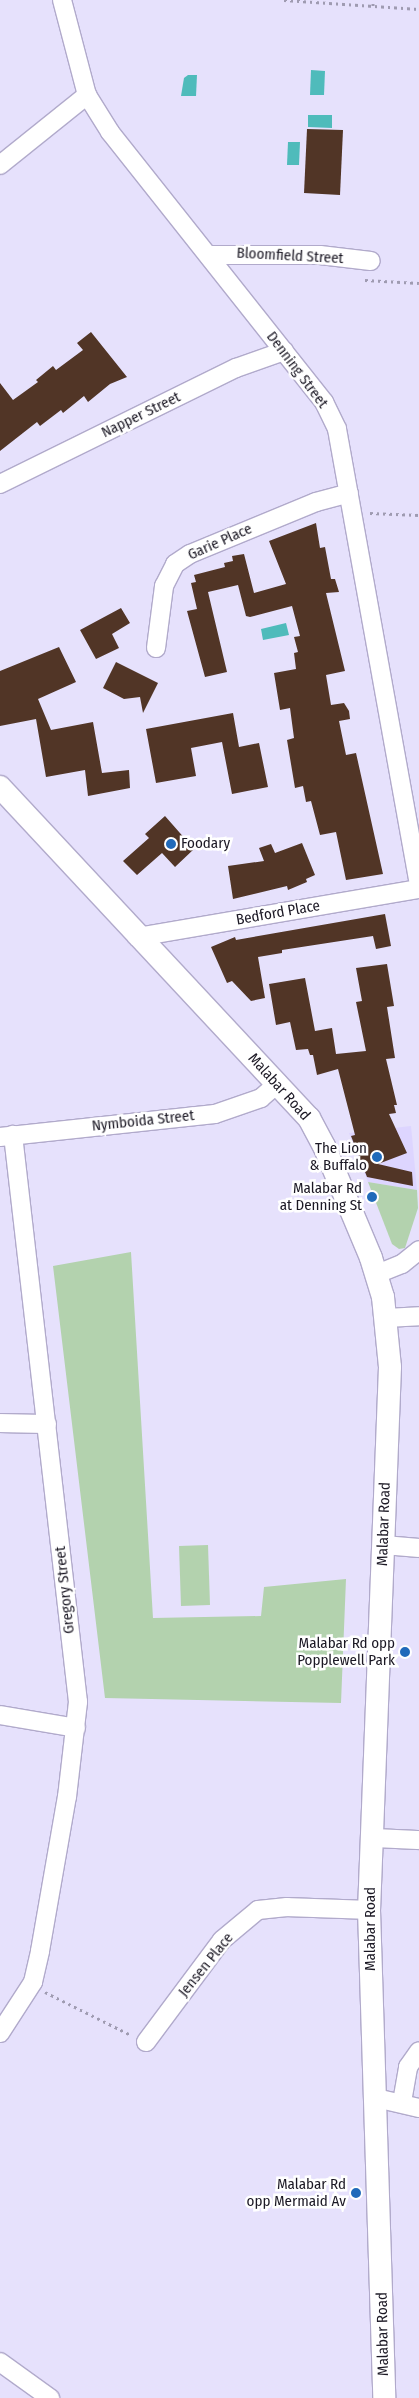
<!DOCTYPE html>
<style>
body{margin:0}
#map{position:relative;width:419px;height:2398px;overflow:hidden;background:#e6e1fc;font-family:"Fira Sans Condensed",sans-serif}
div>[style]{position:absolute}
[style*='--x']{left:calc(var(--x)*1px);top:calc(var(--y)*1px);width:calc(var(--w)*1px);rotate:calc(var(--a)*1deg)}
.built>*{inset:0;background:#ddd5ff}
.green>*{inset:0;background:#b3d2ae}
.water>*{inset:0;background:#4fbbbb}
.building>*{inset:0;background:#513526}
.path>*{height:3px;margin-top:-1.5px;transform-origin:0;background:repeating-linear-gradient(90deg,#9f9bb1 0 2.5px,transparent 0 6.5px)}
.roads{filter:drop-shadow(1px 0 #b1aacb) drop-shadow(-1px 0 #b1aacb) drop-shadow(0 1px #b1aacb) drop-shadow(0 -1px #b1aacb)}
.minor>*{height:18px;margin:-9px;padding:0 9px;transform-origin:9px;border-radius:9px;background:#fff}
.major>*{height:22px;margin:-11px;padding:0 11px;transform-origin:11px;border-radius:11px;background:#fff}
.dots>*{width:14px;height:14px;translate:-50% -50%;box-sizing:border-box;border:2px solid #fff;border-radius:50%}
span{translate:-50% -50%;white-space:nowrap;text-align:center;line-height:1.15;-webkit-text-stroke:5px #fff;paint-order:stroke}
.street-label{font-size:15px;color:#1b1824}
.poi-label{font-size:15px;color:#1b1824}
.left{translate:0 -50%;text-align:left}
.right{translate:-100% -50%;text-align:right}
</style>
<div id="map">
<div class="built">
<div style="clip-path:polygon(411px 1126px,417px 1190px,368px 1182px,349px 1133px)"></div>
</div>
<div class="green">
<div style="clip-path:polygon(368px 1182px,417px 1190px,418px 1208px,405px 1248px,399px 1249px,392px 1244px)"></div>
<div style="clip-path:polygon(131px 1252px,153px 1618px,261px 1616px,264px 1587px,346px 1579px,341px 1703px,105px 1698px,53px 1266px)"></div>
<div style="clip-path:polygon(208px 1545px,210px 1605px,181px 1606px,179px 1546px)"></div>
</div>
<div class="water">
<div style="clip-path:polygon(311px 70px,325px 71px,324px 95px,310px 95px)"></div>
<div style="clip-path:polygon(188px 75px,197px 75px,196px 96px,181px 96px,184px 78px)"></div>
<div style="clip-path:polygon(308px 115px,332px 115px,332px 128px,308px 127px)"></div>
<div style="clip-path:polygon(288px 142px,300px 142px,299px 165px,287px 165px)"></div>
<div style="clip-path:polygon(286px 623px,289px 635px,263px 640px,261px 629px)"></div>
</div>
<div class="building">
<div style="clip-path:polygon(307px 129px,343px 130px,340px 195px,304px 193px)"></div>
<div style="clip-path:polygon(91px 332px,127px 377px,110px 384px,88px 402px,84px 396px,63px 413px,61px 410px,40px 426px,37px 422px,0 451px,0 383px,13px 400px,38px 382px,36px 380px,53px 366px,56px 370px,83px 350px,77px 343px)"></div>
<div style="clip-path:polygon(316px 523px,320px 548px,325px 547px,331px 579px,335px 579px,339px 592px,326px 593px,345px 671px,326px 675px,331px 705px,344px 703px,349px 711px,350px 719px,339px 721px,346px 755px,356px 753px,383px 874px,346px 880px,336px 832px,320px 835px,311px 801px,306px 802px,303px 786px,295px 788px,287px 740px,294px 738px,290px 708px,280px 710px,274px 673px,296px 669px,294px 653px,298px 652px,294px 637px,300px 636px,292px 606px,250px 617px,246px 616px,238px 585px,208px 592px,227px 672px,205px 677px,187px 611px,197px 609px,191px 583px,196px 582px,194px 575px,225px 567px,224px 563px,233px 561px,232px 556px,244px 554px,254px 593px,286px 584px,269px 541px)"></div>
<div style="clip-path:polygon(121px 608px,130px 623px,112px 634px,119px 648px,96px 659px,80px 630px)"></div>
<div style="clip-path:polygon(59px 647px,76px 682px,38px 699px,51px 730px,93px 722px,102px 773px,129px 770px,130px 788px,88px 796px,85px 770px,46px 777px,36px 719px,0 726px,0 671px)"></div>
<div style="clip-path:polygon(116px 662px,158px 683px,143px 713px,140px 697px,124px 699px,103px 688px)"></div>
<div style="clip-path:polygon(233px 713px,239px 747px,259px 743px,268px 787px,232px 794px,222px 742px,191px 748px,196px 776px,156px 783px,146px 729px)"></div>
<div style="clip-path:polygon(165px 816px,194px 849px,175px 867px,162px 853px,137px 875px,123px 861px,149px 838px,145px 834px)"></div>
<div style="clip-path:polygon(302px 843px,315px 875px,306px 879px,307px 882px,288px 890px,287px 886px,233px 899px,228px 866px,264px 861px,259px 848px,271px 844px,275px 853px)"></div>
<div style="clip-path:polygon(385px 914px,391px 946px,376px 949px,373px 936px,282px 950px,282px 953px,258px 957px,265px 998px,251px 1001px,232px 981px,227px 983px,211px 947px,235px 937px,236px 940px)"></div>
<div style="clip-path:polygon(387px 964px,394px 1006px,387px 1007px,395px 1058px,386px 1059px,397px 1105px,394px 1105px,396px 1113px,389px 1114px,407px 1153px,378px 1164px,412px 1172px,413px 1186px,367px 1177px,351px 1136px,355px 1135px,338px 1069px,317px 1075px,313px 1055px,310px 1055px,308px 1049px,296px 1050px,290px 1022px,276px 1025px,269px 984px,305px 978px,315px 1031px,332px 1028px,336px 1054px,366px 1051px,356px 1002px,362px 1001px,356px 968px)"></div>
</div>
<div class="path">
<div style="--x:284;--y:0;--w:135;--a:3.8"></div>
<div style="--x:373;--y:6;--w:6;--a:-90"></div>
<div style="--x:365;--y:280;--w:54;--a:3.2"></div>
<div style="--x:370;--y:513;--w:49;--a:2.3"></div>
<div style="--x:45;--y:1992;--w:96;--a:26.6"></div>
</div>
<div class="roads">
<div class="minor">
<div style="--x:62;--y:0;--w:98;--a:75.3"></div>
<div style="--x:87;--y:95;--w:44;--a:58.1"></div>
<div style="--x:110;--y:132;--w:345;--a:51.6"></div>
<div style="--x:324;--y:402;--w:30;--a:64"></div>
<div style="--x:337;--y:429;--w:462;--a:79.8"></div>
<div style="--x:0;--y:165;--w:112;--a:-38.8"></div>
<div style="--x:208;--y:255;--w:112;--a:0"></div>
<div style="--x:320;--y:255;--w:51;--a:6.7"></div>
<div style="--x:0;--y:484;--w:263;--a:-26.2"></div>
<div style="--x:236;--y:368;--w:51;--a:-19.5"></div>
<div style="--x:156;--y:648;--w:63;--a:-82.6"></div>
<div style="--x:164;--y:586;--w:25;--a:-63"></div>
<div style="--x:175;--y:564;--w:18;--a:-34"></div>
<div style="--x:190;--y:554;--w:136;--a:-22.4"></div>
<div style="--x:316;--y:502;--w:34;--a:-15"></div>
<div style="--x:137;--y:937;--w:286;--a:-9.7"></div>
<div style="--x:0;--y:1137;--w:216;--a:-6.1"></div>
<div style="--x:215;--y:1114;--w:49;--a:-19.2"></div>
<div style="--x:261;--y:1098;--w:23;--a:-41"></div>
<div style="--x:377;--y:1274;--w:27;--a:-22"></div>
<div style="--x:402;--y:1264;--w:22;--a:-39"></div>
<div style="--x:386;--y:1318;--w:33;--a:-3"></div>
<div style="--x:0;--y:1423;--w:47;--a:1.2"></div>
<div style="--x:384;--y:1545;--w:35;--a:5"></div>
<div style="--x:0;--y:1715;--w:77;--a:9.7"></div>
<div style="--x:373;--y:1838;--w:46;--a:2.5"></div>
<div style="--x:0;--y:2033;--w:61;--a:-57.1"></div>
<div style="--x:33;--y:1982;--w:32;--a:-77"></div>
<div style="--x:40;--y:1951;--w:156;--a:-80.1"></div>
<div style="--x:67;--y:1797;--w:96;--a:-83.4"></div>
<div style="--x:78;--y:1702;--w:571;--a:-96.54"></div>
<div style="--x:146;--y:2042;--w:127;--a:-53.3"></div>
<div style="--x:222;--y:1940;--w:47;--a:-39.8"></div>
<div style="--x:258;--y:1910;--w:29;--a:-6"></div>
<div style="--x:287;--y:1907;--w:82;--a:2.1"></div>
<div style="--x:376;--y:2098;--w:44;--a:13.1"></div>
<div style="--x:402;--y:2102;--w:36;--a:-80"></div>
<div style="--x:408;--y:2067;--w:19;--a:-55"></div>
<div style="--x:0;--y:2362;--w:62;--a:35.8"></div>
</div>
<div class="major">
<div style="--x:0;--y:787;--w:453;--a:47"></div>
<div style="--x:309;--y:1118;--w:32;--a:62"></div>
<div style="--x:324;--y:1146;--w:121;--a:67.2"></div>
<div style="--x:371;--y:1258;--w:41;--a:72.9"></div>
<div style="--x:383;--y:1297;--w:70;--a:84.3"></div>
<div style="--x:390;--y:1367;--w:543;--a:92.21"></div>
<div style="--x:369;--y:1910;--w:488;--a:88.2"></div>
</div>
</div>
<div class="dots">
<div style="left:171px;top:844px;background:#206aba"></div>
<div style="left:377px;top:1157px;background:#206aba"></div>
<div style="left:372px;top:1197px;background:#206aba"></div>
<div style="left:405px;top:1652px;background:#206aba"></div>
<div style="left:356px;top:2193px;background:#206aba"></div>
</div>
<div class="street-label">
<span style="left:290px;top:256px;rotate:3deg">Bloomfield Street</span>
<span style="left:297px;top:370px;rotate:53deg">Denning Street</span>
<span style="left:141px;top:415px;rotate:-26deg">Napper Street</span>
<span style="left:220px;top:542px;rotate:-24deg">Garie Place</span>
<span style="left:278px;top:913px;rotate:-10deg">Bedford Place</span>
<span style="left:279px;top:1087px;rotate:48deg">Malabar Road</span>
<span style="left:143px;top:1121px;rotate:-6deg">Nymboida Street</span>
<span style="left:384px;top:1524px;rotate:-88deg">Malabar Road</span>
<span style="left:65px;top:1590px;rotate:-96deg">Gregory Street</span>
<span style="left:371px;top:1929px;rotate:-90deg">Malabar Road</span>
<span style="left:206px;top:1965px;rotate:-51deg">Jensen Place</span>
<span style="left:383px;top:2334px;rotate:-91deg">Malabar Road</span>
</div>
<div class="poi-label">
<span class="left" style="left:181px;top:844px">Foodary</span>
<span class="right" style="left:367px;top:1157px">The Lion<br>&amp; Buffalo</span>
<span class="right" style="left:362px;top:1197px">Malabar Rd<br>at Denning St</span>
<span class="right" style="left:395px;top:1652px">Malabar Rd opp<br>Popplewell Park</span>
<span class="right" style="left:346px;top:2193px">Malabar Rd<br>opp Mermaid Av</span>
</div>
</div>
